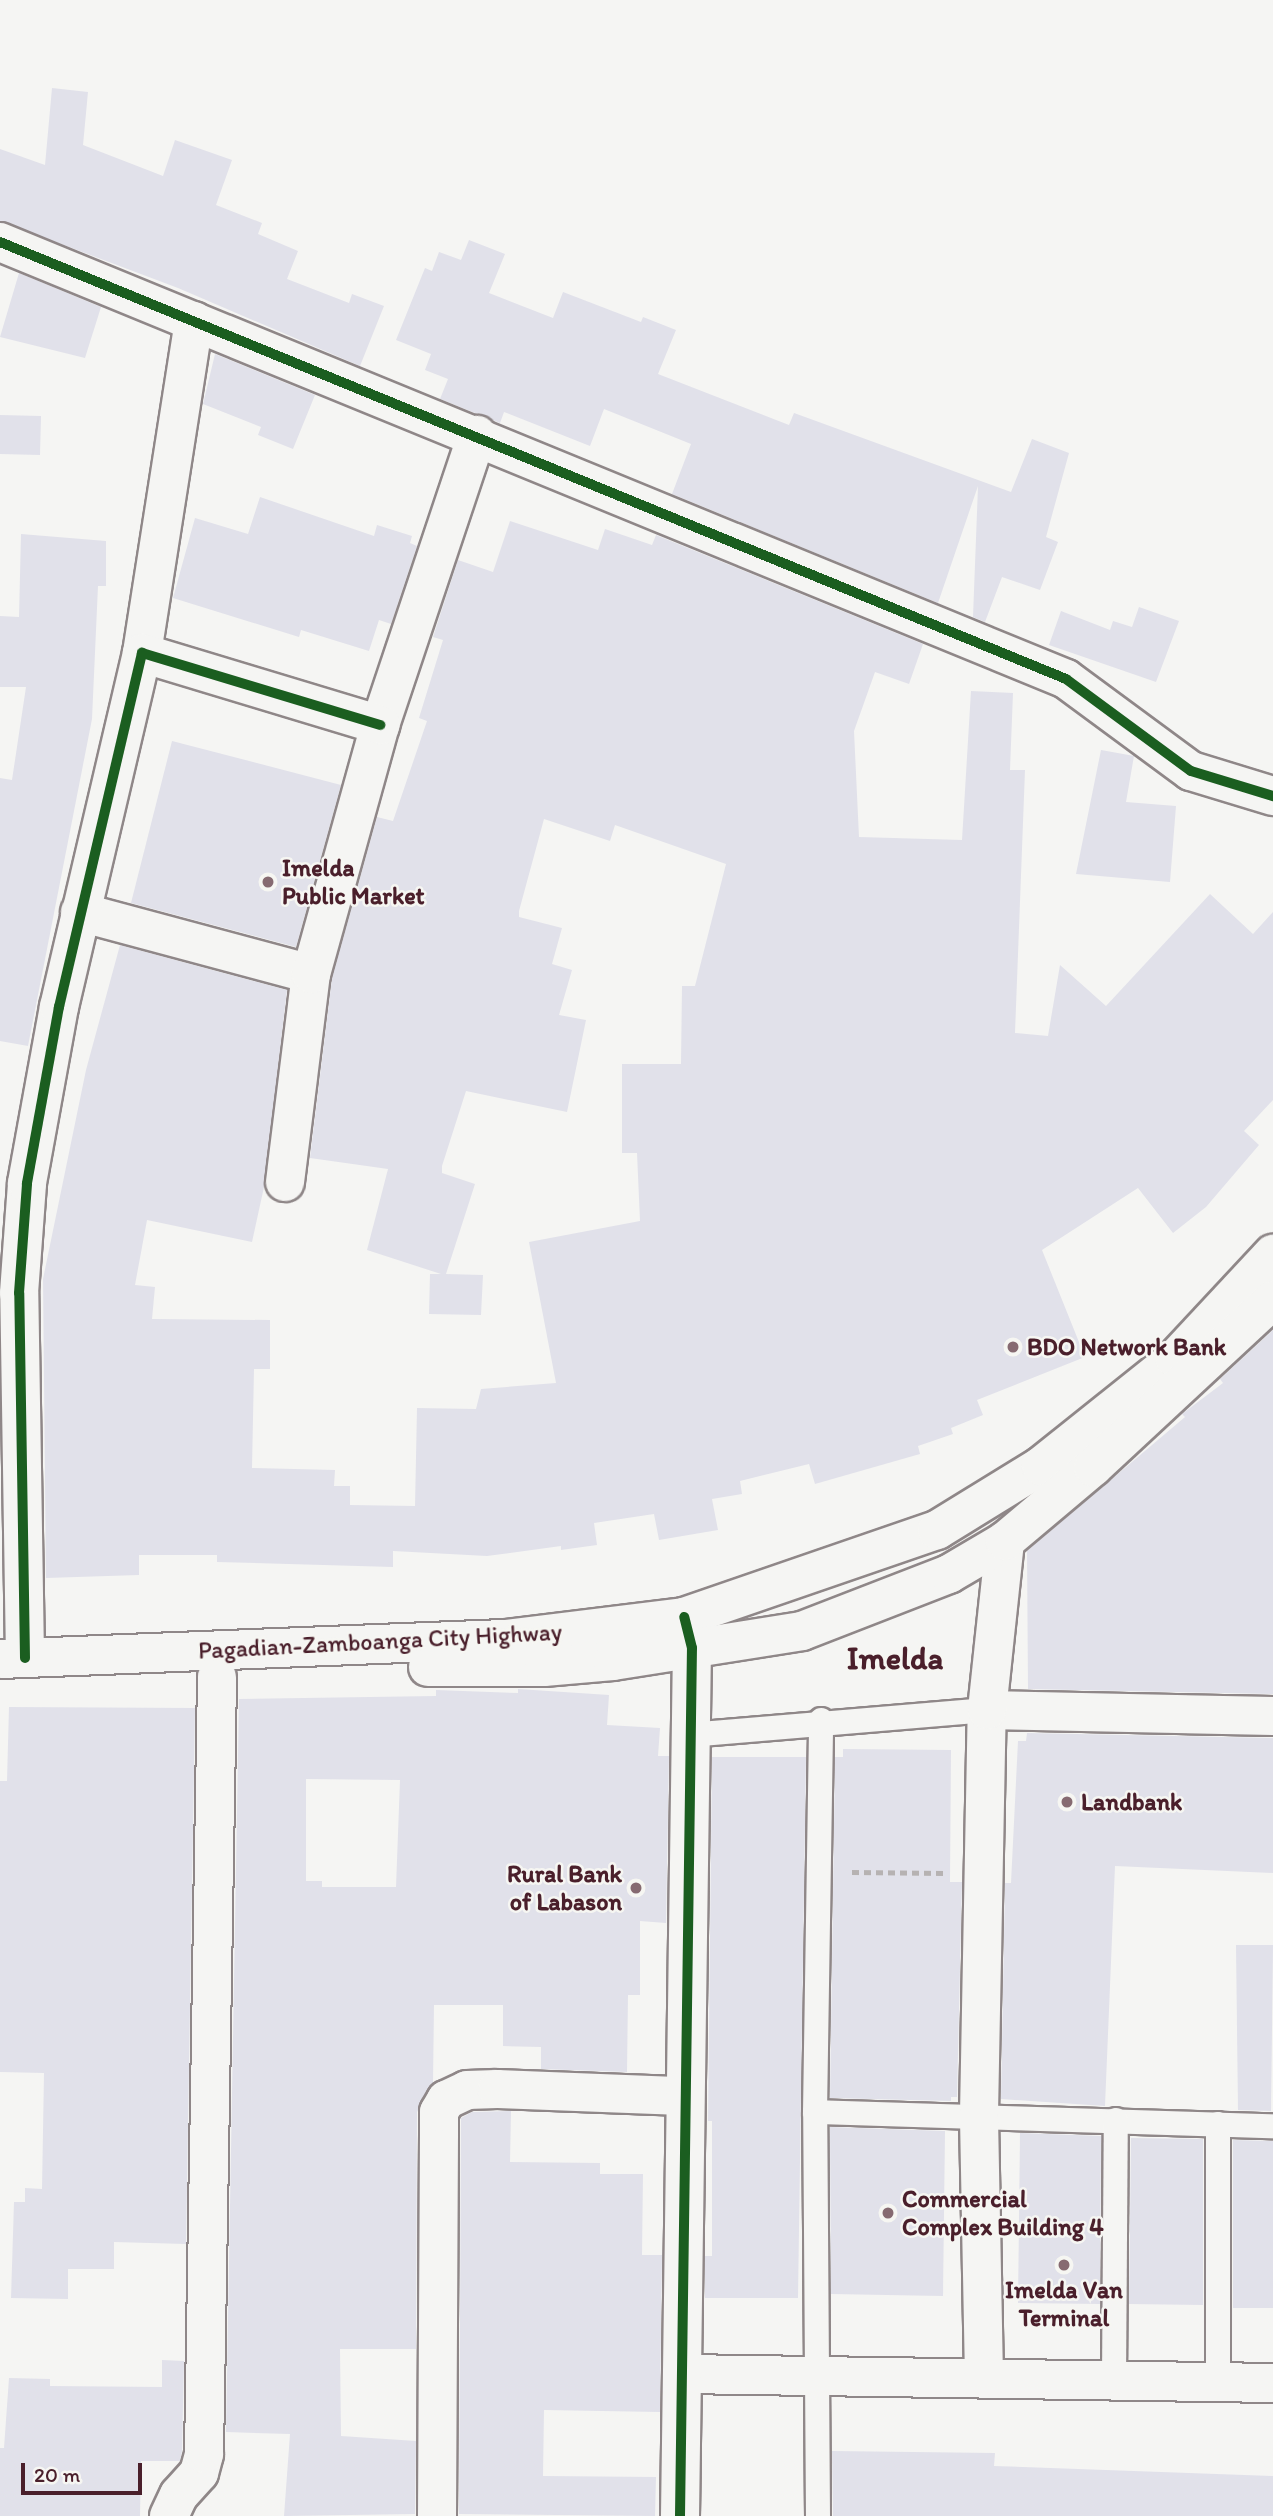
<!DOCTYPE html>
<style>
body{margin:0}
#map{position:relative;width:1273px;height:2516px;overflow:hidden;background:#f5f5f3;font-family:Itim,sans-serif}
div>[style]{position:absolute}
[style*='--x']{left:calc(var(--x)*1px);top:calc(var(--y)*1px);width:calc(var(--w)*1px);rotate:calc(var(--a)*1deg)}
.building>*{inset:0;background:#e1e1ea}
.path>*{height:4.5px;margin-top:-2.25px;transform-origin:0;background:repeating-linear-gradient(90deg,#b6b2b2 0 7px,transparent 0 12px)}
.roads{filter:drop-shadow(2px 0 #8f8788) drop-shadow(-2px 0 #8f8788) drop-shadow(0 2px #8f8788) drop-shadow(0 -2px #8f8788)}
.lane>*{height:24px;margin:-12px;padding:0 12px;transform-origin:12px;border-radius:12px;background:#f5f5f3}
.street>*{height:38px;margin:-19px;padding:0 19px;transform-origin:19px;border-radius:19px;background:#f5f5f3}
.highway>*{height:38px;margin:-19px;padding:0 19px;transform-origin:19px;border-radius:19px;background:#f5f5f3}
.cycleway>*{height:10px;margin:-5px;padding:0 5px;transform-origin:5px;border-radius:5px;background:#1b5e20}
.dots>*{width:19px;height:19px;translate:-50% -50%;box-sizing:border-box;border:4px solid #f6f6f2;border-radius:50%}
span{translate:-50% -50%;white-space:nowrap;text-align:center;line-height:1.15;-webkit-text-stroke:5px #f6f6f2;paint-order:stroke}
.poi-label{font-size:24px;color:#4a1f2b;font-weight:700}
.left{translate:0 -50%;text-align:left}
.right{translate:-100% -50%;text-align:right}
.street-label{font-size:24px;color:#4a1f2b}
.district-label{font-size:32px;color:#4a1f2b;font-weight:700}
.scale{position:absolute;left:21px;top:2463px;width:121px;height:32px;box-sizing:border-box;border:4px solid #4a1f2b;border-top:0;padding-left:9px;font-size:21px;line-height:24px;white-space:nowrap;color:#4a1f2b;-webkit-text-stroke:5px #f6f6f2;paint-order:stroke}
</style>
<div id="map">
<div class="building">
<div style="clip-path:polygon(52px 88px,88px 92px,83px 145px,163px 176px,175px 140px,232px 160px,216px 205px,262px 223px,258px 234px,298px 251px,287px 279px,349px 303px,352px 294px,384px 306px,360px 366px,178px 288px,0 221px,0 149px,45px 165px)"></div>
<div style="clip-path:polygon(469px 240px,505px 254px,489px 293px,553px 318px,563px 292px,641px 322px,643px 317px,676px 330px,658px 374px,789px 425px,794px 413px,1011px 492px,1032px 439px,1069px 453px,1046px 537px,1058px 542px,1040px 590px,1002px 577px,985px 622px,973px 617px,978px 486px,938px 603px,672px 494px,691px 444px,604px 409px,590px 446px,504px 412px,500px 423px,440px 399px,448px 379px,425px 370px,431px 354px,396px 340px,425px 268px,432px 271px,439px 252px,461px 260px)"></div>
<div style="clip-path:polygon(19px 273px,101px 307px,85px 358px,0 337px)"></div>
<div style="clip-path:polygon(215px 354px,315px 395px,293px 449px,258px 435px,261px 427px,203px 404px)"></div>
<div style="clip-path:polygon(0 415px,41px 416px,40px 455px,0 454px)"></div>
<div style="clip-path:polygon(260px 497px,374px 536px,377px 525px,412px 536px,410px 543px,417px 546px,391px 624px,379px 620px,369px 651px,301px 630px,299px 637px,173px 598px,195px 518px,248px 534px)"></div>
<div style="clip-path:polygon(510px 521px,598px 550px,605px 529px,652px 545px,656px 535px,923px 644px,909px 684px,875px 672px,854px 731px,859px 837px,962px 840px,971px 691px,1013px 693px,1010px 770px,1025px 770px,1015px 1033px,1048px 1036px,1060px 965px,1106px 1006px,1210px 894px,1253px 934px,1273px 912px,1273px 1100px,1244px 1131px,1259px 1145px,1206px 1207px,1173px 1233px,1138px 1188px,1042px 1250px,1085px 1357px,977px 1400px,983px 1415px,951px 1428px,953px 1434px,918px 1446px,920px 1454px,815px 1484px,809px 1464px,740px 1481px,742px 1494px,712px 1499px,718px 1530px,659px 1540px,654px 1514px,594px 1523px,597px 1545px,561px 1550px,561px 1546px,487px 1556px,393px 1551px,393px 1567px,217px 1562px,217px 1555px,139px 1555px,139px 1575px,46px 1578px,43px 1279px,86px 1070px,120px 945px,287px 990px,264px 1187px,252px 1242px,147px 1220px,135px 1285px,155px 1287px,152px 1319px,270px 1320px,270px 1369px,254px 1369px,252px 1468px,335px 1470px,334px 1486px,350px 1486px,350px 1505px,415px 1506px,417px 1408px,476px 1409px,481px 1389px,556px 1383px,529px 1242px,640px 1221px,637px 1153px,622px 1153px,622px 1064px,681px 1064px,682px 986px,695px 986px,726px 864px,615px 825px,610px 841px,544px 819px,519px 911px,519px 917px,562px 928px,552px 964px,572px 970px,559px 1015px,586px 1020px,567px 1112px,466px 1091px,442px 1166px,442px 1173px,475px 1184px,446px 1274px,483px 1275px,481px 1315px,429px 1314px,430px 1274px,441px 1274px,367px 1250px,388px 1169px,310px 1158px,332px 978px,377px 817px,393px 821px,427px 721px,419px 718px,443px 640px,433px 637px,458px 560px,493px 572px)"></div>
<div style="clip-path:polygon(21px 534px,106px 541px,106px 586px,98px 586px,92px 719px,28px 1046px,0 1041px,0 778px,12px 780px,26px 687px,0 687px,0 616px,19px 617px)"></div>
<div style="clip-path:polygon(1139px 607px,1179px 621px,1156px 682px,1049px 645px,1061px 611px,1110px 630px,1113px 621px,1132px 627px)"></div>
<div style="clip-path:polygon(172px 741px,341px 785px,296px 947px,131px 903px)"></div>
<div style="clip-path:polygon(1101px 750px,1134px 756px,1126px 802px,1176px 806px,1170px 882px,1076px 874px)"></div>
<div style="clip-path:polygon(1273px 1330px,1273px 1694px,1028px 1689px,1027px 1551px,1185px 1417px,1182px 1414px,1223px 1383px,1220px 1379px)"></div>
<div style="clip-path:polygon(evenodd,518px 1689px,609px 1695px,607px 1725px,660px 1728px,658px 1756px,669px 1756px,666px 1923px,640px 1921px,640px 1995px,628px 1995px,627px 2072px,541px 2069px,541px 2047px,503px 2046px,503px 2005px,434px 2005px,433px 2083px,417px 2112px,416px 2349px,340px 2349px,341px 2436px,416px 2441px,415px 2514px,284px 2516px,290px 2434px,226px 2432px,239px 1699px,436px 1696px,436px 1690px,518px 1693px,518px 1689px,306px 1779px,400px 1780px,396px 1887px,322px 1887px,322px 1881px,306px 1881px,306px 1779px)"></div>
<div style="clip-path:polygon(9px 1707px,195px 1708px,186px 2244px,114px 2242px,114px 2269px,68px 2269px,68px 2299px,11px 2298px,14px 2202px,25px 2202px,25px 2188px,42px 2189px,44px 2073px,0 2072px,0 1781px,7px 1781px)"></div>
<div style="clip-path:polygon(1027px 1733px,1273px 1738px,1273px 1873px,1115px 1866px,1105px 2106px,1001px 2099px,1005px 1883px,1011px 1883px,1018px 1741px,1026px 1741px)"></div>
<div style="clip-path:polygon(843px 1749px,951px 1750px,950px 1882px,962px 1882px,957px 2097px,951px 2097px,951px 2101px,830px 2098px,835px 1757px,843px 1757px)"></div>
<div style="clip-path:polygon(712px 1757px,806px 1757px,798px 2298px,705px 2298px,705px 2256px,712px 2256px,712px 2121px,708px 2121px)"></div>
<div style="clip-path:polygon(1236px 1945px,1273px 1945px,1271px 2111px,1238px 2110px)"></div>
<div style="clip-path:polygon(511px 2111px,510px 2162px,600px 2163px,600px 2174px,643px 2174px,642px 2255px,662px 2255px,660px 2412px,544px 2410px,543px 2476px,656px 2477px,655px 2516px,459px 2514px,461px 2118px,472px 2112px)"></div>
<div style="clip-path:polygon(830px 2127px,945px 2131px,943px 2296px,831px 2294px)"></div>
<div style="clip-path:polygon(1020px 2133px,1101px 2136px,1100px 2304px,1018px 2303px)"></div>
<div style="clip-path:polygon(1131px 2138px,1203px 2139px,1203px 2305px,1129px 2304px)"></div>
<div style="clip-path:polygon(1233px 2140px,1273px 2141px,1273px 2308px,1233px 2308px)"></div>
<div style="clip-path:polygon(162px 2360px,184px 2361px,182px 2451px,180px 2461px,141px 2461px,140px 2516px,0 2516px,0 2448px,4px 2448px,9px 2378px,50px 2379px,50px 2386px,162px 2387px)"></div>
<div style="clip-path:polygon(832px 2451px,995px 2453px,994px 2466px,1273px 2476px,1273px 2516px,833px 2516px)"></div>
</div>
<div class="path">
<div style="--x:852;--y:1872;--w:93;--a:0.6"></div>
</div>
<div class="roads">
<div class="lane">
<div style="--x:689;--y:1735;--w:299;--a:-4.8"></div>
<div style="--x:815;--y:2112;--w:458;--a:1.8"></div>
<div style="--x:1218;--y:2124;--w:258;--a:90"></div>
<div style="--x:1114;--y:2380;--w:260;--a:-89.6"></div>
<div style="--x:818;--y:2516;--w:404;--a:-90.4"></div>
<div style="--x:815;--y:2112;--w:392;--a:-89.1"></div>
</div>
<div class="street">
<div style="--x:0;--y:242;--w:1152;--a:22.29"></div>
<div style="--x:1066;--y:679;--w:155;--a:36.4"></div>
<div style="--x:1191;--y:771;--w:86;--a:17"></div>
<div style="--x:142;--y:653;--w:336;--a:-81.1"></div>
<div style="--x:80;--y:912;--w:239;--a:15"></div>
<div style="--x:285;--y:1182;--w:210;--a:-82.9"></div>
<div style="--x:311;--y:974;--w:258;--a:-74.5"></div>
<div style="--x:380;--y:725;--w:306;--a:-71.5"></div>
<div style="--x:25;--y:1658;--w:365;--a:-90.9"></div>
<div style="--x:19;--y:1293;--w:110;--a:-85.8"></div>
<div style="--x:27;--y:1183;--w:179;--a:-79.7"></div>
<div style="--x:59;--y:1007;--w:364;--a:-76.8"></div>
<div style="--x:142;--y:653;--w:249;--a:16.8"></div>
<div style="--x:987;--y:1710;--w:286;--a:1.2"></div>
<div style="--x:682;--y:2374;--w:591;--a:0.87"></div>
<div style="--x:984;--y:2378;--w:264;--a:-91.1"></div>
<div style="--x:979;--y:2114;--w:404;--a:-88.9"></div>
<div style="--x:987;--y:1710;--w:170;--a:-83.9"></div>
<div style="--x:169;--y:2516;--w:23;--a:-65"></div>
<div style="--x:179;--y:2495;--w:30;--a:-48"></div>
<div style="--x:199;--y:2473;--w:20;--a:-75"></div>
<div style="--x:204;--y:2454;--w:777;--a:-89.04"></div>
<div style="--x:437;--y:2516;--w:382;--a:-89.7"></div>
<div style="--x:439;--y:2134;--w:22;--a:-90"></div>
<div style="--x:439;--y:2112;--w:14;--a:-60"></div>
<div style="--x:446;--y:2100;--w:23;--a:-25"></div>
<div style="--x:467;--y:2090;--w:30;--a:-2"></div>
<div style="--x:497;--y:2089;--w:186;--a:2.2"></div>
<div style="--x:680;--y:2516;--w:868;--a:-89.21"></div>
<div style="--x:692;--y:1648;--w:32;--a:-104"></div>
</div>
<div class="highway">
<div style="--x:0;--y:1659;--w:505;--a:-2.27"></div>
<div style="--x:505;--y:1639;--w:180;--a:-7"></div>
<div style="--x:684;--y:1617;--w:268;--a:-19"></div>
<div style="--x:937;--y:1530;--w:122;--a:-31.6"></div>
<div style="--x:1041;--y:1466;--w:171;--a:-38.6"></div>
<div style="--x:1175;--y:1359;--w:144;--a:-47"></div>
<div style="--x:428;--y:1667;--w:116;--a:0"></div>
<div style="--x:544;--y:1667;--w:69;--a:-5"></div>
<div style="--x:613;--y:1661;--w:191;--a:-9"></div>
<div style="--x:802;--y:1631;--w:158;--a:-21.2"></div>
<div style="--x:949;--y:1574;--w:65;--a:-30.5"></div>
<div style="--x:1005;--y:1541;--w:115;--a:-40.1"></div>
<div style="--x:1093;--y:1467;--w:246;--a:-42.9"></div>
</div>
</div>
<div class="cycleway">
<div style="--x:0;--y:242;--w:1152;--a:22.29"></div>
<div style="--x:1066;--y:679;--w:155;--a:36.4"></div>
<div style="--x:1191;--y:771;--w:86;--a:17"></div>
<div style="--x:25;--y:1658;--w:365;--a:-90.9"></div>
<div style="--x:19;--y:1293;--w:110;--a:-85.8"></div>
<div style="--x:27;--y:1183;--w:179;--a:-79.7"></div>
<div style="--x:59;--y:1007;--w:364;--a:-76.8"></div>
<div style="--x:142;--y:653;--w:249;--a:16.8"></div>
<div style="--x:680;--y:2516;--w:868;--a:-89.21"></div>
<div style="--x:692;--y:1648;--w:32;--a:-104"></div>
</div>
<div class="dots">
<div style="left:268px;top:882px;background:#866a71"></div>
<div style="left:1013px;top:1347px;background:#866a71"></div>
<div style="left:1067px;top:1802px;background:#866a71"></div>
<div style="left:636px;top:1888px;background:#866a71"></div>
<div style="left:888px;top:2213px;background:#866a71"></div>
<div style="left:1064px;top:2265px;background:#866a71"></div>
</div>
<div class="poi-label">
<span class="left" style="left:282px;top:882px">Imelda<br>Public Market</span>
<span class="left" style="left:1027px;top:1347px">BDO Network Bank</span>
<span class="left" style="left:1081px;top:1802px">Landbank</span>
<span class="right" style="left:622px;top:1888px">Rural Bank<br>of Labason</span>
<span class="left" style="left:902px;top:2213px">Commercial<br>Complex Building 4</span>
<span style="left:1064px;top:2304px">Imelda Van<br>Terminal</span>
</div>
<div class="street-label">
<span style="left:380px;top:1641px;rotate:-3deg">Pagadian-Zamboanga City Highway</span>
</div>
<div class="district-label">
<span style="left:895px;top:1658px">Imelda</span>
</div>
<div class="scale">20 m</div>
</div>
